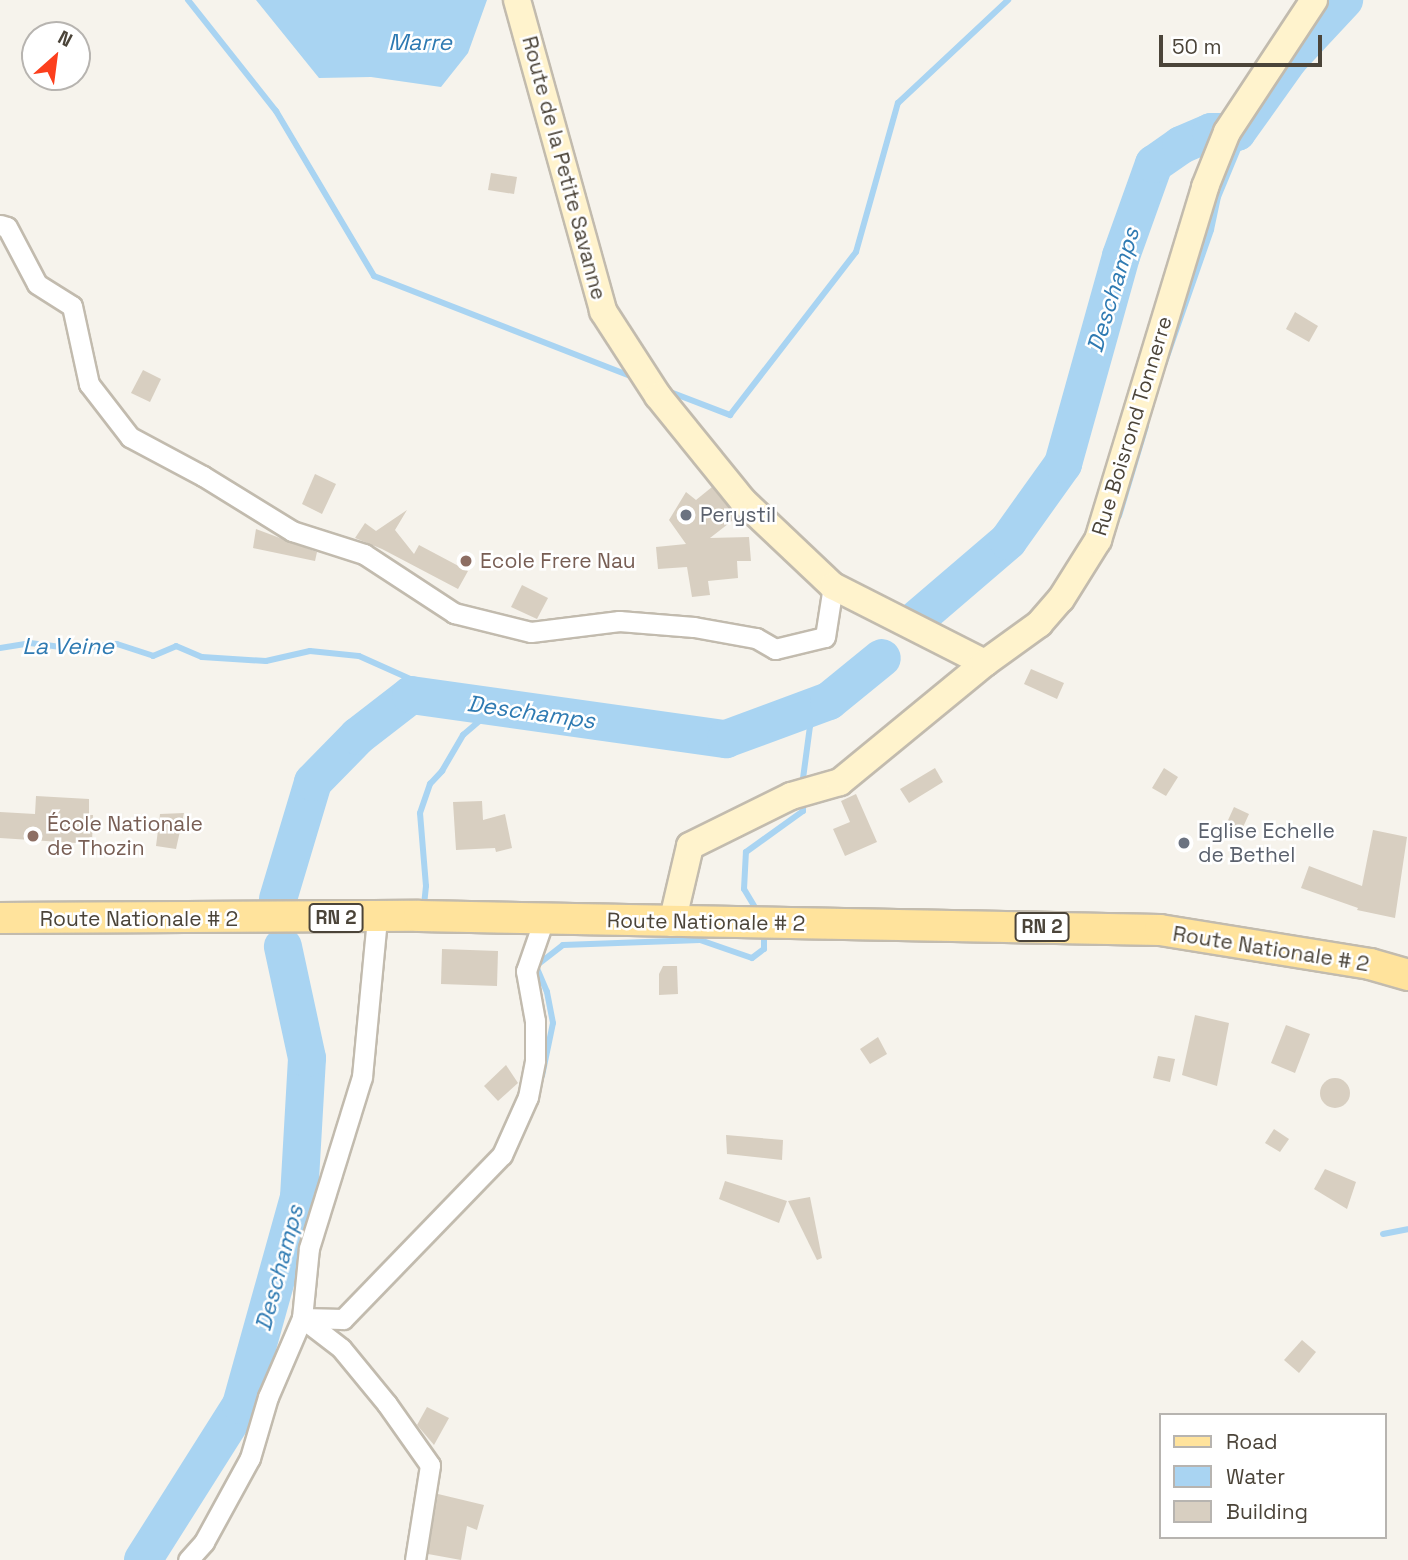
<!DOCTYPE html>
<meta charset="utf-8">
<style>
body{margin:0}
#map{position:relative;width:1408px;height:1560px;overflow:hidden;background:#f6f3ec;font-family:"Space Grotesk",sans-serif}
div>[style]{position:absolute}
[style*='--x']{left:calc(var(--x)*1px);top:calc(var(--y)*1px);width:calc(var(--w)*1px);rotate:calc(var(--a)*1deg)}
.water>*{inset:0;background:#a9d4f2}
.stream>*{height:6px;margin:-3px;padding:0 3px;transform-origin:3px;border-radius:3px;background:#a9d4f2}
.river>*{height:38px;margin:-19px;padding:0 19px;transform-origin:19px;border-radius:19px;background:#a9d4f2}
.building>*{inset:0;background:#d8cfc1}
.round{border-radius:50%}
.roads{filter:drop-shadow(2px 0 #c2bbae) drop-shadow(-2px 0 #c2bbae) drop-shadow(0 2px #c2bbae) drop-shadow(0 -2px #c2bbae)}
.street>*{height:19px;margin:-9.5px;padding:0 9.5px;transform-origin:9.5px;border-radius:9.5px;background:#fff}
.secondary>*{height:26px;margin:-13px;padding:0 13px;transform-origin:13px;border-radius:13px;background:#fff3cd}
.primary>*{height:30px;margin:-15px;padding:0 15px;transform-origin:15px;border-radius:15px;background:#ffe39c}
.dots>*{width:19px;height:19px;translate:-50% -50%;box-sizing:border-box;border:4px solid #fff;border-radius:50%}
span{translate:-50% -50%;white-space:nowrap;text-align:center;line-height:1.15;-webkit-text-stroke:5px #fff;paint-order:stroke}
.shield-label span{padding:2px 5px;background:#fff;border:2px solid;border-radius:5px;-webkit-text-stroke-width:0}
.shield-label{font-size:19px;color:#4b4439;font-weight:700}
.street-label{font-size:21px;color:#4b4439}
.worship-label{font-size:21px;color:#5b616d}
.left{translate:0 -50%;text-align:left}
.education-label{font-size:21px;color:#785e54}
.water-label{font-size:23px;color:#2e7ab2;font-style:italic}
.legend{position:absolute;left:1159px;top:1413px;width:228px;height:126px;box-sizing:border-box;background:#fff;border:2px solid #b7b4b0;margin:0;padding:9px 12px;list-style:none;font-size:21px;color:#4b4439}
.legend li{display:flex;align-items:center;gap:14px;height:35px}
.legend b{width:35px;border:2px solid #b7b4b0}
.north{position:absolute;left:21px;top:21px;width:70px;height:70px;box-sizing:border-box;background:#fff;border:2px solid #b7b4b0;border-radius:50%;rotate:28deg;font-size:19px;font-weight:700;line-height:28px;text-align:center;color:#4b4439}
.north::after{content:'';display:block;margin:auto;width:24px;height:32px;background:#fc3f1d;clip-path:polygon(50% 0,100% 100%,50% 72%,0 100%)}
.scale{position:absolute;left:1159px;top:35px;width:163px;height:32px;box-sizing:border-box;border:4px solid #4b4439;border-top:0;padding-left:9px;font-size:21px;line-height:24px;white-space:nowrap;color:#4b4439;-webkit-text-stroke:5px #fff;paint-order:stroke}
</style>
<div id="map">
<div class="water">
<div style="clip-path:polygon(256px 0,487px 0,468px 53px,441px 87px,371px 77px,319px 78px)"></div>
</div>
<div class="stream">
<div style="--x:188;--y:0;--w:142;--a:51.6"></div>
<div style="--x:276;--y:111;--w:192;--a:59.3"></div>
<div style="--x:374;--y:276;--w:280;--a:21.3"></div>
<div style="--x:1164;--y:365;--w:143;--a:-70.8"></div>
<div style="--x:1211;--y:230;--w:34;--a:-78"></div>
<div style="--x:1218;--y:197;--w:89;--a:-67.5"></div>
<div style="--x:665;--y:390;--w:70;--a:21"></div>
<div style="--x:730;--y:415;--w:206;--a:-52.3"></div>
<div style="--x:856;--y:252;--w:155;--a:-74.3"></div>
<div style="--x:898;--y:103;--w:151;--a:-43.1"></div>
<div style="--x:1119;--y:516;--w:94;--a:-73.3"></div>
<div style="--x:0;--y:648;--w:30;--a:-9"></div>
<div style="--x:30;--y:643;--w:47;--a:7.3"></div>
<div style="--x:77;--y:649;--w:40;--a:-7.1"></div>
<div style="--x:117;--y:644;--w:38;--a:18"></div>
<div style="--x:153;--y:656;--w:25;--a:-23"></div>
<div style="--x:176;--y:646;--w:28;--a:23"></div>
<div style="--x:202;--y:657;--w:64;--a:3.6"></div>
<div style="--x:266;--y:661;--w:45;--a:-12.8"></div>
<div style="--x:310;--y:651;--w:49;--a:5.8"></div>
<div style="--x:359;--y:656;--w:105;--a:24.1"></div>
<div style="--x:802;--y:786;--w:61;--a:-82.4"></div>
<div style="--x:810;--y:726;--w:17;--a:-97"></div>
<div style="--x:424;--y:905;--w:19;--a:-84"></div>
<div style="--x:426;--y:886;--w:73;--a:-94.7"></div>
<div style="--x:420;--y:813;--w:31;--a:-71"></div>
<div style="--x:430;--y:784;--w:18;--a:-47"></div>
<div style="--x:442;--y:771;--w:42;--a:-59.7"></div>
<div style="--x:463;--y:735;--w:45;--a:-40.5"></div>
<div style="--x:756;--y:909;--w:23;--a:-121"></div>
<div style="--x:744;--y:889;--w:37;--a:-87"></div>
<div style="--x:746;--y:852;--w:70;--a:-35.7"></div>
<div style="--x:803;--y:811;--w:10;--a:-90"></div>
<div style="--x:542;--y:1076;--w:54;--a:-78.3"></div>
<div style="--x:553;--y:1023;--w:32;--a:-101"></div>
<div style="--x:547;--y:992;--w:28;--a:-113"></div>
<div style="--x:536;--y:966;--w:34;--a:-38"></div>
<div style="--x:563;--y:945;--w:137;--a:-2.1"></div>
<div style="--x:700;--y:940;--w:55;--a:19.1"></div>
<div style="--x:752;--y:958;--w:15;--a:-37"></div>
<div style="--x:764;--y:949;--w:14;--a:-90"></div>
<div style="--x:1383;--y:1234;--w:25;--a:-11"></div>
</div>
<div class="river">
<div style="--x:917;--y:619;--w:120;--a:-40.6"></div>
<div style="--x:1008;--y:541;--w:95;--a:-54.5"></div>
<div style="--x:1063;--y:464;--w:216;--a:-74.4"></div>
<div style="--x:1121;--y:256;--w:98;--a:-70.3"></div>
<div style="--x:1154;--y:164;--w:33;--a:-35"></div>
<div style="--x:1181;--y:145;--w:33;--a:-23"></div>
<div style="--x:1211;--y:132;--w:26;--a:0"></div>
<div style="--x:1237;--y:132;--w:90;--a:-54.5"></div>
<div style="--x:1289;--y:59;--w:81;--a:-47"></div>
<div style="--x:278;--y:899;--w:122;--a:-73.3"></div>
<div style="--x:313;--y:782;--w:64;--a:-45.6"></div>
<div style="--x:358;--y:736;--w:67;--a:-37.7"></div>
<div style="--x:411;--y:695;--w:318;--a:8"></div>
<div style="--x:726;--y:739;--w:110;--a:-20.3"></div>
<div style="--x:829;--y:701;--w:68;--a:-39.1"></div>
<div style="--x:143;--y:1560;--w:183;--a:-57.7"></div>
<div style="--x:241;--y:1405;--w:216;--a:-74.4"></div>
<div style="--x:299;--y:1197;--w:139;--a:-86.7"></div>
<div style="--x:307;--y:1058;--w:114;--a:-102.2"></div>
</div>
<div class="building">
<div style="clip-path:polygon(491px 173px,517px 177px,514px 194px,488px 190px)"></div>
<div style="clip-path:polygon(1295px 312px,1318px 326px,1309px 342px,1286px 329px)"></div>
<div style="clip-path:polygon(143px 370px,161px 379px,150px 402px,131px 393px)"></div>
<div style="clip-path:polygon(315px 474px,336px 484px,322px 514px,302px 504px)"></div>
<div style="clip-path:polygon(712px 487px,737px 517px,710px 538px,749px 537px,751px 561px,737px 561px,738px 578px,708px 581px,710px 595px,692px 597px,687px 567px,658px 569px,656px 547px,686px 544px,669px 520px,686px 492px,696px 500px)"></div>
<div style="clip-path:polygon(407px 510px,395px 530px,414px 554px,419px 545px,468px 571px,458px 589px,382px 549px,355px 538px,365px 523px,376px 531px)"></div>
<div style="clip-path:polygon(256px 529px,317px 552px,315px 561px,253px 548px)"></div>
<div style="clip-path:polygon(522px 585px,548px 598px,537px 619px,511px 607px)"></div>
<div style="clip-path:polygon(1031px 669px,1064px 683px,1057px 699px,1024px 684px)"></div>
<div style="clip-path:polygon(935px 768px,943px 782px,909px 803px,900px 789px)"></div>
<div style="clip-path:polygon(1164px 768px,1178px 777px,1166px 796px,1152px 788px)"></div>
<div style="clip-path:polygon(856px 794px,877px 842px,845px 856px,833px 829px,850px 822px,841px 801px)"></div>
<div style="clip-path:polygon(36px 796px,89px 799px,89px 815px,93px 815px,92px 844px,0 838px,0 812px,35px 814px)"></div>
<div style="clip-path:polygon(482px 801px,483px 820px,505px 814px,512px 848px,496px 852px,495px 848px,456px 850px,453px 802px)"></div>
<div style="clip-path:polygon(1234px 807px,1249px 814px,1239px 836px,1224px 829px)"></div>
<div style="clip-path:polygon(184px 813px,176px 849px,156px 846px,160px 814px)"></div>
<div style="clip-path:polygon(1373px 830px,1407px 837px,1395px 918px,1357px 910px,1358px 908px,1301px 888px,1309px 866px,1362px 886px)"></div>
<div style="clip-path:polygon(442px 949px,498px 951px,497px 986px,441px 984px)"></div>
<div style="clip-path:polygon(663px 966px,677px 966px,678px 994px,659px 995px,659px 974px)"></div>
<div style="clip-path:polygon(1195px 1015px,1229px 1023px,1217px 1086px,1182px 1075px)"></div>
<div style="clip-path:polygon(1286px 1025px,1310px 1034px,1295px 1073px,1271px 1063px)"></div>
<div style="clip-path:polygon(878px 1037px,887px 1054px,870px 1064px,860px 1049px)"></div>
<div style="clip-path:polygon(1158px 1056px,1175px 1059px,1170px 1082px,1153px 1078px)"></div>
<div style="clip-path:polygon(506px 1065px,518px 1083px,498px 1101px,484px 1086px)"></div>
<div class="round" style="left:1320px;top:1078px;width:30px;height:30px"></div>
<div style="clip-path:polygon(1274px 1129px,1289px 1139px,1280px 1152px,1265px 1143px)"></div>
<div style="clip-path:polygon(726px 1135px,783px 1140px,782px 1160px,727px 1154px)"></div>
<div style="clip-path:polygon(1325px 1169px,1356px 1182px,1347px 1209px,1314px 1189px)"></div>
<div style="clip-path:polygon(725px 1181px,787px 1201px,779px 1223px,719px 1199px)"></div>
<div style="clip-path:polygon(810px 1197px,822px 1258px,817px 1260px,788px 1201px)"></div>
<div style="clip-path:polygon(1302px 1340px,1316px 1352px,1299px 1373px,1284px 1360px)"></div>
<div style="clip-path:polygon(427px 1407px,449px 1418px,434px 1445px,417px 1425px)"></div>
<div style="clip-path:polygon(438px 1494px,484px 1505px,477px 1530px,467px 1526px,461px 1560px,428px 1554px)"></div>
</div>
<div class="roads">
<div class="street">
<div style="--x:0;--y:225;--w:7;--a:16"></div>
<div style="--x:7;--y:227;--w:64;--a:62.2"></div>
<div style="--x:37;--y:284;--w:41;--a:32.2"></div>
<div style="--x:72;--y:306;--w:80;--a:77.7"></div>
<div style="--x:89;--y:384;--w:67;--a:52.3"></div>
<div style="--x:130;--y:437;--w:83;--a:28.1"></div>
<div style="--x:203;--y:476;--w:105;--a:31.7"></div>
<div style="--x:292;--y:531;--w:76;--a:17.7"></div>
<div style="--x:364;--y:554;--w:108;--a:33.2"></div>
<div style="--x:454;--y:613;--w:79;--a:13.9"></div>
<div style="--x:531;--y:632;--w:89;--a:-7.1"></div>
<div style="--x:619;--y:621;--w:75;--a:4.6"></div>
<div style="--x:694;--y:627;--w:63;--a:10.1"></div>
<div style="--x:756;--y:638;--w:22;--a:30"></div>
<div style="--x:775;--y:649;--w:51;--a:-13.5"></div>
<div style="--x:825;--y:637;--w:52;--a:-81.1"></div>
<div style="--x:188;--y:1560;--w:24;--a:-48"></div>
<div style="--x:204;--y:1542;--w:96;--a:-61.3"></div>
<div style="--x:250;--y:1458;--w:64;--a:-73.6"></div>
<div style="--x:268;--y:1397;--w:86;--a:-66.7"></div>
<div style="--x:302;--y:1318;--w:70;--a:-84.3"></div>
<div style="--x:309;--y:1248;--w:179;--a:-72.8"></div>
<div style="--x:362;--y:1077;--w:161;--a:-84.6"></div>
<div style="--x:415;--y:1560;--w:96;--a:-81"></div>
<div style="--x:430;--y:1465;--w:75;--a:-125.2"></div>
<div style="--x:387;--y:1404;--w:72;--a:-129.4"></div>
<div style="--x:341;--y:1348;--w:49;--a:-142.4"></div>
<div style="--x:302;--y:1318;--w:41;--a:1.4"></div>
<div style="--x:343;--y:1319;--w:228;--a:-45.9"></div>
<div style="--x:502;--y:1155;--w:64;--a:-65.9"></div>
<div style="--x:528;--y:1097;--w:38;--a:-79"></div>
<div style="--x:535;--y:1060;--w:39;--a:-90"></div>
<div style="--x:535;--y:1021;--w:51;--a:-100.2"></div>
<div style="--x:526;--y:971;--w:55;--a:-70.9"></div>
</div>
<div class="secondary">
<div style="--x:517;--y:0;--w:323;--a:74.5"></div>
<div style="--x:603;--y:311;--w:101;--a:57.1"></div>
<div style="--x:658;--y:396;--w:135;--a:51"></div>
<div style="--x:743;--y:501;--w:124;--a:43.4"></div>
<div style="--x:833;--y:586;--w:170;--a:26.9"></div>
<div style="--x:672;--y:923;--w:79;--a:-76.8"></div>
<div style="--x:690;--y:846;--w:113;--a:-26.3"></div>
<div style="--x:791;--y:796;--w:51;--a:-15.9"></div>
<div style="--x:840;--y:782;--w:188;--a:-39.4"></div>
<div style="--x:985;--y:663;--w:67;--a:-35.8"></div>
<div style="--x:1039;--y:624;--w:33;--a:-49"></div>
<div style="--x:1061;--y:599;--w:70;--a:-57.9"></div>
<div style="--x:1098;--y:540;--w:369;--a:-73.1"></div>
<div style="--x:1205;--y:187;--w:59;--a:-68.2"></div>
<div style="--x:1227;--y:132;--w:158;--a:-56.6"></div>
</div>
<div class="primary">
<div style="--x:0;--y:918;--w:419;--a:-0.3"></div>
<div style="--x:419;--y:916;--w:741;--a:1.08"></div>
<div style="--x:1160;--y:930;--w:213;--a:9.2"></div>
<div style="--x:1370;--y:964;--w:40;--a:16"></div>
</div>
</div>
<div class="dots">
<div style="left:686px;top:515px;background:#6b7280"></div>
<div style="left:466px;top:561px;background:#8d6e63"></div>
<div style="left:33px;top:836px;background:#8d6e63"></div>
<div style="left:1184px;top:843px;background:#6b7280"></div>
</div>
<div class="shield-label">
<span style="left:336px;top:918px">RN 2</span>
<span style="left:1042px;top:927px">RN 2</span>
</div>
<div class="street-label">
<span style="left:564px;top:168px;rotate:75deg">Route de la Petite Savanne</span>
<span style="left:1132px;top:426px;rotate:-73deg">Rue Boisrond Tonnerre</span>
<span style="left:139px;top:919px">Route Nationale # 2</span>
<span style="left:706px;top:922px;rotate:1deg">Route Nationale # 2</span>
<span style="left:1271px;top:949px;rotate:9deg">Route Nationale # 2</span>
</div>
<div class="worship-label">
<span class="left" style="left:700px;top:515px">Perystil</span>
<span class="left" style="left:1198px;top:843px">Eglise Echelle<br>de Bethel</span>
</div>
<div class="education-label">
<span class="left" style="left:480px;top:561px">Ecole Frere Nau</span>
<span class="left" style="left:47px;top:836px">École Nationale<br>de Thozin</span>
</div>
<div class="water-label">
<span style="left:420px;top:42px">Marre</span>
<span style="left:1113px;top:290px;rotate:-73deg">Deschamps</span>
<span style="left:68px;top:646px">La Veine</span>
<span style="left:531px;top:712px;rotate:8deg">Deschamps</span>
<span style="left:279px;top:1268px;rotate:-75deg">Deschamps</span>
</div>
<ul class="legend">
<li><b style="height:9px;background:#ffe39c"></b>Road</li>
<li><b style="height:19px;background:#a9d4f2"></b>Water</li>
<li><b style="height:19px;background:#d8cfc1"></b>Building</li>
</ul>
<div class="north">N</div>
<div class="scale">50 m</div>
</div>
